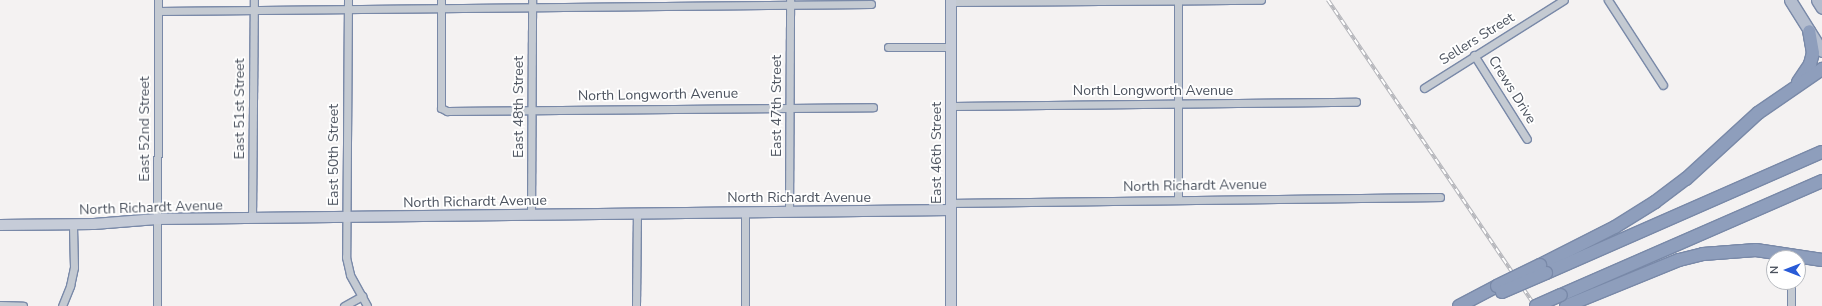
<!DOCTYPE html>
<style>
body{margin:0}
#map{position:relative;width:1822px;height:306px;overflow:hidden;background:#f4f2f2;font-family:"Nunito Sans",sans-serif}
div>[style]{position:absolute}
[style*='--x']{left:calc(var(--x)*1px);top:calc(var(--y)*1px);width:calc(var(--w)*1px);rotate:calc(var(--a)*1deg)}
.roads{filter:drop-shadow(1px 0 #7989a8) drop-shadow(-1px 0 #7989a8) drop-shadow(0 1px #7989a8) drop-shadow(0 -1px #7989a8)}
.street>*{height:7px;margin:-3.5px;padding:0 3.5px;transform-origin:3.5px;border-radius:3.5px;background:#c4cad2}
.secondary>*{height:10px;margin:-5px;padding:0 5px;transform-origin:5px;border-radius:5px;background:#c6ccd8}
.primary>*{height:11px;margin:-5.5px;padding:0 5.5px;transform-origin:5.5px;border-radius:5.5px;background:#b4bdce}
.highway>*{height:12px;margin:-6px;padding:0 6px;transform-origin:6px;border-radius:6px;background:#8e9ebc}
.rail>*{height:3.5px;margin-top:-1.75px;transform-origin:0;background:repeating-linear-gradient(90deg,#fff 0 6px,#b5b6bb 0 12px);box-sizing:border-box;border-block:1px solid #b5b6bb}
.bridges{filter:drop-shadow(1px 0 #7989a8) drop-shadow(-1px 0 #7989a8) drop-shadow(0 1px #7989a8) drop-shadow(0 -1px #7989a8)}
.highway-bridge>*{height:12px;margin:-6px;padding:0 6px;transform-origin:6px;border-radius:6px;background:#8e9ebc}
span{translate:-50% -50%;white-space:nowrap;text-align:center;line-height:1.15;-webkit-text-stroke:3.5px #fff;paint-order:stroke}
.street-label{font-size:14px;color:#4b525e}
.north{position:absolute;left:1766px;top:250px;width:40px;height:40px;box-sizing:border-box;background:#fff;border:1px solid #b7babf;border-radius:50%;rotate:270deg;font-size:11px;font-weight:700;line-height:16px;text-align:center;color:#4b525e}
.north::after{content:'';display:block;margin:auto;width:14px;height:18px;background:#295bd7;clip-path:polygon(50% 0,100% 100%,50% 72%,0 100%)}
</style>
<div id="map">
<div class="roads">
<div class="street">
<div style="--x:348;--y:0;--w:257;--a:90.4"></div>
<div style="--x:346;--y:257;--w:18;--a:77"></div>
<div style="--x:350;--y:275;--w:35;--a:61"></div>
<div style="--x:441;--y:0;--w:108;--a:90"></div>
<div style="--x:441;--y:108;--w:7;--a:27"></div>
<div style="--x:447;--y:111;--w:426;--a:-0.5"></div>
<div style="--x:1608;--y:0;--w:101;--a:57.1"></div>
<div style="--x:951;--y:2;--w:310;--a:-0.4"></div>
<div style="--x:158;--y:11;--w:713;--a:-0.56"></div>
<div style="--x:888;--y:47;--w:63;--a:0"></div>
<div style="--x:1474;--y:55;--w:99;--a:57.8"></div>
<div style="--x:1424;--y:88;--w:165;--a:-32.2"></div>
<div style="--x:951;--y:106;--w:405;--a:-0.6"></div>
<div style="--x:1178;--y:200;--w:200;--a:-90"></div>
<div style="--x:951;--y:203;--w:489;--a:-0.7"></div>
<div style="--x:789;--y:212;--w:212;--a:-89.7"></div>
<div style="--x:531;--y:215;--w:215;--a:-89.7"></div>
<div style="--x:252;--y:218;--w:218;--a:-89.5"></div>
<div style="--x:1791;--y:282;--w:24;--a:90"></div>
<div style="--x:0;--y:305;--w:23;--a:2"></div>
<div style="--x:62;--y:306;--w:22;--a:-68"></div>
<div style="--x:70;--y:286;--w:19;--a:-78"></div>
<div style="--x:74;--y:267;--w:42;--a:-91.4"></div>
<div style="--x:157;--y:306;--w:306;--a:-89.8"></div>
<div style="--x:344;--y:306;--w:21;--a:-29"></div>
<div style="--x:636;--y:306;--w:92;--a:-89.4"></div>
<div style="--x:745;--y:306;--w:94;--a:-90"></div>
</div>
<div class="secondary">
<div style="--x:0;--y:225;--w:94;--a:-0.6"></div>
<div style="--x:94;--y:224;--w:63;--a:-4.5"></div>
<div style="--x:157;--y:219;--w:794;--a:-0.65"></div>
<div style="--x:951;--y:306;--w:306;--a:-90"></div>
</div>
<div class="primary">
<div style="--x:1790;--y:0;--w:60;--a:57.9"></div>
<div style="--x:1817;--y:0;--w:9;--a:58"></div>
</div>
<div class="highway">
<div style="--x:1798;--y:82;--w:22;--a:-56"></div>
<div style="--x:1810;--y:64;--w:11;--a:-75"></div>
<div style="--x:1813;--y:53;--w:22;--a:-100"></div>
<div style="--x:1540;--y:265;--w:84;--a:-26.9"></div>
<div style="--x:1615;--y:227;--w:47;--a:-32"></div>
<div style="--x:1655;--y:202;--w:39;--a:-37"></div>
<div style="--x:1686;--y:179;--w:98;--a:-42.5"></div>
<div style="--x:1758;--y:113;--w:78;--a:-34.5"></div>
<div style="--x:1546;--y:273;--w:301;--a:-23.7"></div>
<div style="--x:1561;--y:295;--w:285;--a:-23.6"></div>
<div style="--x:1459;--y:306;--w:43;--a:-27.8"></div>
<div style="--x:1566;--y:306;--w:122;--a:-22.2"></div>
<div style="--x:1679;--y:260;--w:25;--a:-14"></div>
<div style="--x:1703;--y:254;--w:53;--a:-4.3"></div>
<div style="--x:1756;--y:250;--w:67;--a:8.6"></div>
</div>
</div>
<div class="rail">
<div style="--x:1328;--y:0;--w:369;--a:55.9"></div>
</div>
<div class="bridges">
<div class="highway-bridge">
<div style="--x:1497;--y:286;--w:48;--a:-26"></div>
<div style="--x:1502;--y:292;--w:48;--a:-23.4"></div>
<div style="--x:1536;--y:306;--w:27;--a:-24"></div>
</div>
</div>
<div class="street-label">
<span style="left:1477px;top:39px;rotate:-32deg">Sellers Street</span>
<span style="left:1512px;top:90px;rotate:58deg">Crews Drive</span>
<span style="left:1153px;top:91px">North Longworth Avenue</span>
<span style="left:658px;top:95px;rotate:-1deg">North Longworth Avenue</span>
<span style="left:777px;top:106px;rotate:-90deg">East 47th Street</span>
<span style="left:519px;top:107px;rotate:-90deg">East 48th Street</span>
<span style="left:240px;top:109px;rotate:-90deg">East 51st Street</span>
<span style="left:145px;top:129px;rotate:-90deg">East 52nd Street</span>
<span style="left:937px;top:153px;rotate:-90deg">East 46th Street</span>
<span style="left:334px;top:155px;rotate:-90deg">East 50th Street</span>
<span style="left:1195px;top:186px;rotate:-1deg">North Richardt Avenue</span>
<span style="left:799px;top:198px">North Richardt Avenue</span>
<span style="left:475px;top:202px;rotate:-1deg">North Richardt Avenue</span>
<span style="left:151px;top:208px;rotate:-2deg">North Richardt Avenue</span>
</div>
<div class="north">N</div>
</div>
